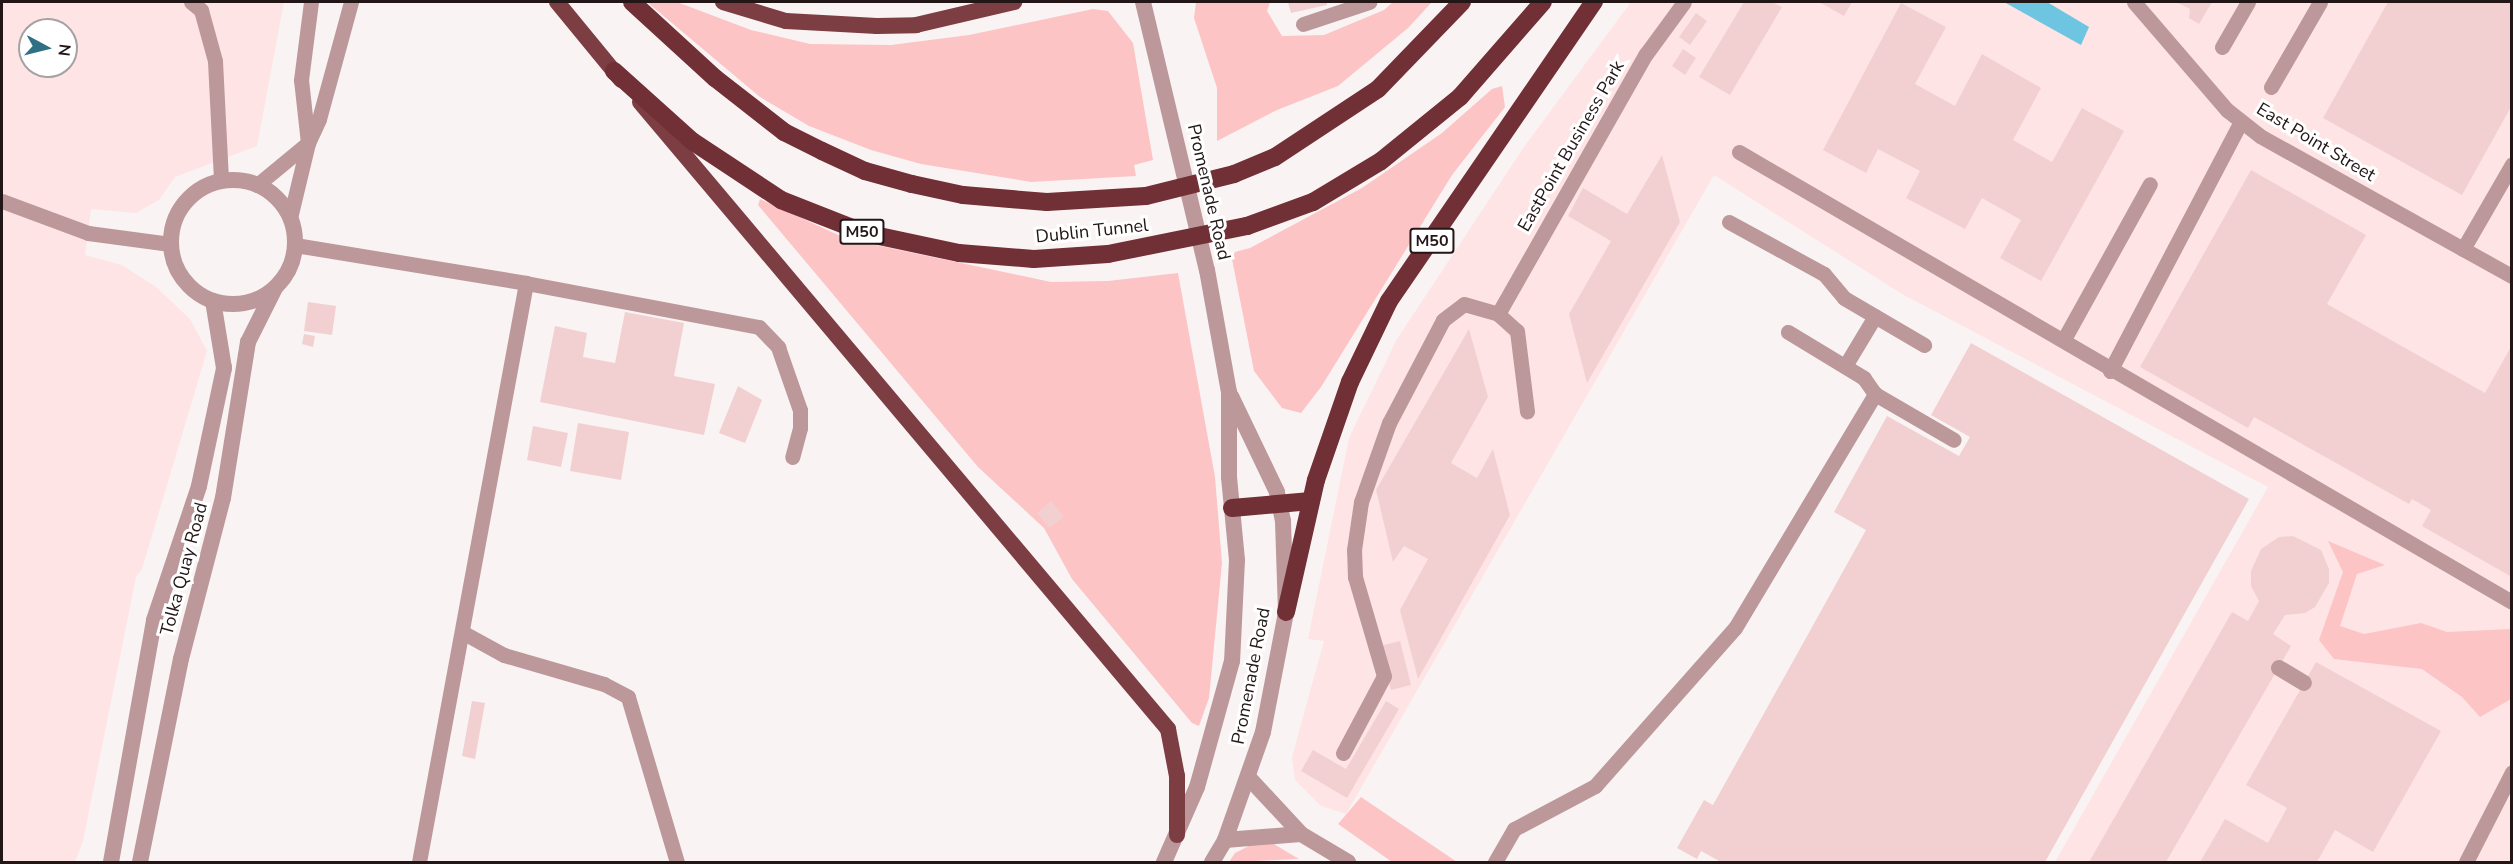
<!DOCTYPE html>
<style>
body{margin:0}
#map{position:relative;width:2513px;height:864px;overflow:hidden;background:#faf3f3;font-family:"Nunito Sans",sans-serif}
div>[style]{position:absolute}
[style*='--x']{left:calc(var(--x)*1px);top:calc(var(--y)*1px);width:calc(var(--w)*1px);rotate:calc(var(--a)*1deg)}
.built>*{inset:0;background:#fee4e5}
.green>*{inset:0;background:#fdc4c6}
.water>*{inset:0;background:#6dc5e2}
.building>*{inset:0;background:#f2d0d1}
.service>*{height:15px;margin:-7.5px;padding:0 7.5px;transform-origin:7.5px;border-radius:7.5px;background:#bc989a}
.pedestrian>*{height:16px;margin:-8px;padding:0 8px;transform-origin:8px;border-radius:8px;background:#bc989a}
.minor>*{height:16px;margin:-8px;padding:0 8px;transform-origin:8px;border-radius:8px;background:#bc989a}
.minor>.ring{margin:-8px;padding:0;box-sizing:content-box;background:none;border:16px solid #bc989a;border-radius:50%}
.tertiary>*{height:16px;margin:-8px;padding:0 8px;transform-origin:8px;border-radius:8px;background:#bc989a}
.trunk>*{height:16px;margin:-8px;padding:0 8px;transform-origin:8px;border-radius:8px;background:#7c3d43}
.motorway>*{height:18px;margin:-9px;padding:0 9px;transform-origin:9px;border-radius:9px;background:#712f36}
span{translate:-50% -50%;white-space:nowrap;text-align:center;line-height:1.15;-webkit-text-stroke:6px #fff;paint-order:stroke}
.shield-label span{padding:2px 4px;background:#fff;border:2px solid;border-radius:4px;-webkit-text-stroke-width:0}
.shield-label{font-size:16px;color:#221617;font-weight:700}
.street-label{font-size:18px;color:#221617}
.frame{position:absolute;inset:0;border:3px solid #221617;pointer-events:none}
.north{position:absolute;left:18px;top:18px;width:60px;height:60px;box-sizing:border-box;background:#fff;border:2px solid #a7a2a2;border-radius:50%;rotate:97deg;font-size:16px;font-weight:700;line-height:24px;text-align:center;color:#221617}
.north::after{content:'';display:block;margin:auto;width:21px;height:27px;background:#307084;clip-path:polygon(50% 0,100% 100%,50% 72%,0 100%)}
</style>
<div id="map">
<div class="built">
<div style="clip-path:polygon(evenodd,2px 2px,284px 2px,257px 146px,175px 177px,159px 200px,136px 213px,91px 209px,85px 255px,122px 265px,156px 287px,190px 319px,207px 351px,142px 569px,136px 577px,83px 841px,75px 862px,2px 862px,2px 2px,30px 30px,66px 30px,66px 66px,30px 66px,30px 30px)"></div>
<div style="clip-path:polygon(1631px 2px,2511px 2px,2511px 862px,2055px 862px,2268px 487px,1902px 294px,1714px 175px,1346px 814px,1321px 806px,1295px 780px,1292px 757px,1324px 641px,1308px 639px,1349px 438px,1397px 339px,1524px 147px)"></div>
</div>
<div class="green">
<div style="clip-path:polygon(647px 2px,677px 2px,751px 30px,810px 44px,891px 45px,969px 35px,1093px 9px,1108px 11px,1133px 43px,1153px 160px,1134px 165px,1136px 176px,1031px 182px,921px 164px,871px 150px,809px 126px,760px 97px)"></div>
<div style="clip-path:polygon(1196px 2px,1270px 2px,1267px 11px,1282px 36px,1324px 35px,1384px 10px,1393px 2px,1432px 2px,1408px 28px,1338px 86px,1277px 110px,1217px 141px,1217px 88px,1194px 18px)"></div>
<div style="clip-path:polygon(1502px 86px,1505px 107px,1452px 175px,1321px 387px,1301px 413px,1282px 408px,1254px 371px,1232px 259px,1235px 252px,1250px 248px,1362px 188px,1442px 133px,1492px 89px)"></div>
<div style="clip-path:polygon(760px 199px,847px 239px,1051px 282px,1108px 281px,1178px 273px,1215px 477px,1222px 563px,1209px 698px,1199px 726px,1192px 723px,1072px 579px,1044px 528px,978px 467px,758px 205px)"></div>
<div style="clip-path:polygon(2328px 541px,2385px 565px,2357px 574px,2340px 626px,2364px 634px,2421px 623px,2447px 632px,2511px 629px,2511px 699px,2480px 717px,2462px 697px,2422px 669px,2334px 659px,2319px 640px,2343px 572px)"></div>
<div style="clip-path:polygon(1361px 797px,1457px 862px,1392px 862px,1338px 824px)"></div>
<div style="clip-path:polygon(1272px 843px,1299px 859px,1229px 862px,1235px 853px,1253px 844px)"></div>
</div>
<div class="water">
<div style="clip-path:polygon(2004px 2px,2047px 2px,2089px 27px,2081px 45px)"></div>
</div>
<div class="building">
<div style="clip-path:polygon(1288px 2px,1327px 2px,1327px 5px,1291px 13px)"></div>
<div style="clip-path:polygon(1744px 2px,1772px 2px,1782px 7px,1730px 95px,1699px 77px)"></div>
<div style="clip-path:polygon(1819px 2px,1852px 2px,1844px 16px)"></div>
<div style="clip-path:polygon(2176px 2px,2212px 2px,2199px 24px,2189px 18px,2190px 9px)"></div>
<div style="clip-path:polygon(2388px 2px,2512px 2px,2512px 105px,2462px 195px,2323px 118px)"></div>
<div style="clip-path:polygon(1901px 3px,1946px 27px,1915px 84px,1955px 106px,1982px 54px,2041px 88px,2013px 140px,2052px 162px,2082px 108px,2124px 131px,2041px 281px,2000px 258px,2021px 220px,1982px 198px,1965px 229px,1906px 198px,1920px 171px,1878px 149px,1866px 173px,1823px 150px)"></div>
<div style="clip-path:polygon(1696px 13px,1707px 21px,1690px 45px,1679px 37px)"></div>
<div style="clip-path:polygon(1683px 49px,1696px 58px,1685px 75px,1672px 66px)"></div>
<div style="clip-path:polygon(1662px 155px,1680px 222px,1587px 383px,1569px 314px,1611px 241px,1568px 216px,1583px 188px,1627px 214px)"></div>
<div style="clip-path:polygon(2251px 170px,2366px 235px,2327px 304px,2485px 393px,2512px 345px,2512px 577px,2422px 526px,2431px 510px,2412px 499px,2409px 504px,2254px 417px,2248px 428px,2140px 367px)"></div>
<div style="clip-path:polygon(308px 302px,336px 306px,332px 335px,304px 331px)"></div>
<div style="clip-path:polygon(625px 312px,684px 323px,674px 376px,715px 384px,704px 435px,540px 402px,555px 326px,587px 333px,583px 357px,615px 363px)"></div>
<div style="clip-path:polygon(1469px 329px,1488px 397px,1451px 463px,1477px 478px,1493px 449px,1510px 515px,1418px 679px,1400px 610px,1428px 559px,1404px 546px,1393px 562px,1376px 490px)"></div>
<div style="clip-path:polygon(304px 334px,315px 336px,313px 347px,302px 344px)"></div>
<div style="clip-path:polygon(1971px 343px,2249px 499px,2045px 862px,1721px 862px,1701px 851px,1697px 859px,1677px 848px,1704px 800px,1713px 805px,1866px 530px,1834px 512px,1887px 416px,1959px 456px,1970px 437px,1931px 415px)"></div>
<div style="clip-path:polygon(738px 386px,762px 400px,745px 443px,719px 433px)"></div>
<div style="clip-path:polygon(578px 423px,629px 432px,621px 480px,570px 471px)"></div>
<div style="clip-path:polygon(533px 426px,568px 433px,561px 467px,527px 460px)"></div>
<div style="clip-path:polygon(1051px 501px,1064px 517px,1049px 528px,1037px 513px)"></div>
<div style="clip-path:polygon(2293px 536px,2321px 550px,2329px 569px,2329px 583px,2315px 607px,2305px 613px,2285px 615px,2273px 634px,2291px 646px,2166px 862px,2089px 862px,2232px 612px,2248px 621px,2259px 601px,2251px 586px,2251px 571px,2261px 549px,2279px 537px)"></div>
<div style="clip-path:polygon(1400px 641px,1411px 685px,1391px 690px,1380px 646px)"></div>
<div style="clip-path:polygon(2316px 662px,2441px 731px,2373px 852px,2335px 830px,2317px 862px,2200px 862px,2225px 819px,2268px 843px,2287px 808px,2246px 785px)"></div>
<div style="clip-path:polygon(472px 701px,485px 703px,475px 759px,462px 756px)"></div>
<div style="clip-path:polygon(1386px 701px,1399px 709px,1347px 798px,1301px 771px,1313px 750px,1346px 769px)"></div>
</div>
<div class="service">
<div style="--x:191;--y:2;--w:13;--a:39"></div>
<div style="--x:201;--y:10;--w:53;--a:74.6"></div>
<div style="--x:215;--y:61;--w:120;--a:87.1"></div>
<div style="--x:2134;--y:2;--w:143;--a:49.3"></div>
<div style="--x:2227;--y:110;--w:42;--a:38.2"></div>
<div style="--x:2260;--y:136;--w:288;--a:29.1"></div>
<div style="--x:1303;--y:24;--w:70;--a:-18.4"></div>
<div style="--x:2222;--y:47;--w:52;--a:-60"></div>
<div style="--x:2271;--y:87;--w:98;--a:-60"></div>
<div style="--x:1739;--y:152;--w:894;--a:30.21"></div>
<div style="--x:257;--y:185;--w:66;--a:-39.5"></div>
<div style="--x:308;--y:143;--w:26;--a:-65"></div>
<div style="--x:319;--y:119;--w:121;--a:-74.7"></div>
<div style="--x:2;--y:201;--w:92;--a:20.4"></div>
<div style="--x:88;--y:233;--w:83;--a:7.6"></div>
<div style="--x:290;--y:218;--w:77;--a:-76.5"></div>
<div style="--x:308;--y:143;--w:63;--a:-96.3"></div>
<div style="--x:301;--y:80;--w:79;--a:-82.7"></div>
<div style="--x:1729;--y:222;--w:108;--a:28.7"></div>
<div style="--x:1824;--y:274;--w:31;--a:50"></div>
<div style="--x:1844;--y:298;--w:93;--a:30.4"></div>
<div style="--x:295;--y:245;--w:234;--a:9.3"></div>
<div style="--x:526;--y:283;--w:237;--a:10.7"></div>
<div style="--x:759;--y:327;--w:28;--a:46"></div>
<div style="--x:778;--y:347;--w:67;--a:70.8"></div>
<div style="--x:800;--y:410;--w:18;--a:90"></div>
<div style="--x:800;--y:428;--w:30;--a:105"></div>
<div style="--x:2463;--y:249;--w:98;--a:-60"></div>
<div style="--x:1498;--y:314;--w:299;--a:-60.4"></div>
<div style="--x:1646;--y:54;--w:64;--a:-53.8"></div>
<div style="--x:2064;--y:339;--w:177;--a:-61"></div>
<div style="--x:1845;--y:366;--w:58;--a:-59"></div>
<div style="--x:2110;--y:371;--w:282;--a:-62.3"></div>
<div style="--x:1875;--y:394;--w:91;--a:30.2"></div>
<div style="--x:462;--y:632;--w:48;--a:28.7"></div>
<div style="--x:504;--y:655;--w:104;--a:16.2"></div>
<div style="--x:604;--y:684;--w:27;--a:28"></div>
<div style="--x:628;--y:697;--w:172;--a:73.5"></div>
<div style="--x:1343;--y:753;--w:87;--a:-62"></div>
<div style="--x:1384;--y:676;--w:103;--a:-106.3"></div>
<div style="--x:1355;--y:577;--w:27;--a:-92"></div>
<div style="--x:1354;--y:550;--w:49;--a:-81.7"></div>
<div style="--x:1361;--y:502;--w:84;--a:-70.5"></div>
<div style="--x:1389;--y:423;--w:116;--a:-62.3"></div>
<div style="--x:1443;--y:320;--w:26;--a:-37"></div>
<div style="--x:1464;--y:304;--w:35;--a:16"></div>
<div style="--x:1498;--y:314;--w:25;--a:42"></div>
<div style="--x:1517;--y:331;--w:81;--a:82.9"></div>
<div style="--x:419;--y:862;--w:589;--a:-79.53"></div>
<div style="--x:1495;--y:862;--w:38;--a:-60"></div>
<div style="--x:1514;--y:829;--w:92;--a:-28"></div>
<div style="--x:1595;--y:786;--w:211;--a:-48.5"></div>
<div style="--x:1735;--y:628;--w:273;--a:-59.1"></div>
<div style="--x:1875;--y:394;--w:19;--a:-125"></div>
<div style="--x:1864;--y:378;--w:89;--a:-148.8"></div>
<div style="--x:2466;--y:862;--w:101;--a:-62.9"></div>
</div>
<div class="pedestrian">
<div style="--x:2279;--y:668;--w:29;--a:31"></div>
</div>
<div class="minor">
<div class="ring" style="left:171px;top:180px;width:108px;height:108px"></div>
<div style="--x:1249;--y:778;--w:76;--a:47.1"></div>
<div style="--x:1301;--y:834;--w:55;--a:30.8"></div>
<div style="--x:1225;--y:840;--w:76;--a:-4.5"></div>
<div style="--x:111;--y:862;--w:246;--a:-79.9"></div>
<div style="--x:154;--y:620;--w:141;--a:-71.4"></div>
<div style="--x:199;--y:486;--w:121;--a:-78"></div>
<div style="--x:224;--y:368;--w:68;--a:-99.3"></div>
<div style="--x:140;--y:862;--w:207;--a:-78.6"></div>
<div style="--x:181;--y:659;--w:166;--a:-75.4"></div>
<div style="--x:223;--y:498;--w:158;--a:-80.9"></div>
<div style="--x:248;--y:342;--w:58;--a:-63.4"></div>
</div>
<div class="tertiary">
<div style="--x:1143;--y:2;--w:276;--a:76.6"></div>
<div style="--x:1207;--y:270;--w:124;--a:79.8"></div>
<div style="--x:1229;--y:392;--w:85;--a:90"></div>
<div style="--x:1229;--y:477;--w:83;--a:84.5"></div>
<div style="--x:1237;--y:560;--w:101;--a:92.8"></div>
<div style="--x:1232;--y:661;--w:131;--a:105.5"></div>
<div style="--x:1197;--y:787;--w:82;--a:113.7"></div>
<div style="--x:1212;--y:862;--w:26;--a:-59"></div>
<div style="--x:1225;--y:840;--w:114;--a:-70.6"></div>
<div style="--x:1263;--y:732;--w:122;--a:-79.1"></div>
<div style="--x:1286;--y:612;--w:91;--a:-91.9"></div>
<div style="--x:1283;--y:521;--w:30;--a:-102"></div>
<div style="--x:1277;--y:492;--w:106;--a:-115.6"></div>
</div>
<div class="trunk">
<div style="--x:557;--y:2;--w:101;--a:50.6"></div>
<div style="--x:723;--y:2;--w:66;--a:16.8"></div>
<div style="--x:786;--y:21;--w:91;--a:3.1"></div>
<div style="--x:877;--y:26;--w:39;--a:-1"></div>
<div style="--x:916;--y:25;--w:101;--a:-13.2"></div>
<div style="--x:640;--y:102;--w:820;--a:49.9"></div>
<div style="--x:1168;--y:729;--w:48;--a:79.2"></div>
<div style="--x:1177;--y:776;--w:59;--a:90"></div>
</div>
<div class="motorway">
<div style="--x:632;--y:2;--w:113;--a:42.5"></div>
<div style="--x:715;--y:78;--w:88;--a:38"></div>
<div style="--x:784;--y:132;--w:42;--a:26.6"></div>
<div style="--x:822;--y:151;--w:47;--a:24.9"></div>
<div style="--x:865;--y:171;--w:49;--a:15.5"></div>
<div style="--x:912;--y:184;--w:52;--a:12.2"></div>
<div style="--x:963;--y:195;--w:84;--a:4.8"></div>
<div style="--x:1047;--y:202;--w:99;--a:-3.5"></div>
<div style="--x:1146;--y:196;--w:91;--a:-14"></div>
<div style="--x:1234;--y:174;--w:44;--a:-22.5"></div>
<div style="--x:1275;--y:157;--w:123;--a:-33.4"></div>
<div style="--x:1378;--y:89;--w:121;--a:-46"></div>
<div style="--x:614;--y:71;--w:105;--a:41.9"></div>
<div style="--x:692;--y:141;--w:107;--a:33.5"></div>
<div style="--x:781;--y:200;--w:90;--a:21.4"></div>
<div style="--x:865;--y:233;--w:96;--a:12"></div>
<div style="--x:959;--y:253;--w:75;--a:4.6"></div>
<div style="--x:1034;--y:259;--w:74;--a:-3.9"></div>
<div style="--x:1108;--y:254;--w:142;--a:-11.4"></div>
<div style="--x:1247;--y:226;--w:70;--a:-20"></div>
<div style="--x:1313;--y:202;--w:79;--a:-31.1"></div>
<div style="--x:1381;--y:161;--w:102;--a:-39"></div>
<div style="--x:1460;--y:97;--w:126;--a:-48.9"></div>
<div style="--x:1232;--y:508;--w:79;--a:-5.1"></div>
<div style="--x:1286;--y:612;--w:135;--a:-77.2"></div>
<div style="--x:1316;--y:480;--w:104;--a:-70.9"></div>
<div style="--x:1350;--y:382;--w:90;--a:-64.3"></div>
<div style="--x:1389;--y:301;--w:363;--a:-55.6"></div>
</div>
<div class="shield-label">
<span style="left:862px;top:232px">M50</span>
<span style="left:1432px;top:241px">M50</span>
</div>
<div class="street-label">
<span style="left:2316px;top:142px;rotate:31deg">East Point Street</span>
<span style="left:1571px;top:146px;rotate:-60deg">EastPoint Business Park</span>
<span style="left:1209px;top:192px;rotate:77deg">Promenade Road</span>
<span style="left:1092px;top:231px;rotate:-6deg">Dublin Tunnel</span>
<span style="left:184px;top:569px;rotate:-75deg">Tolka Quay Road</span>
<span style="left:1251px;top:676px;rotate:-79deg">Promenade Road</span>
</div>
<div class="frame"></div>
<div class="north">N</div>
</div>
